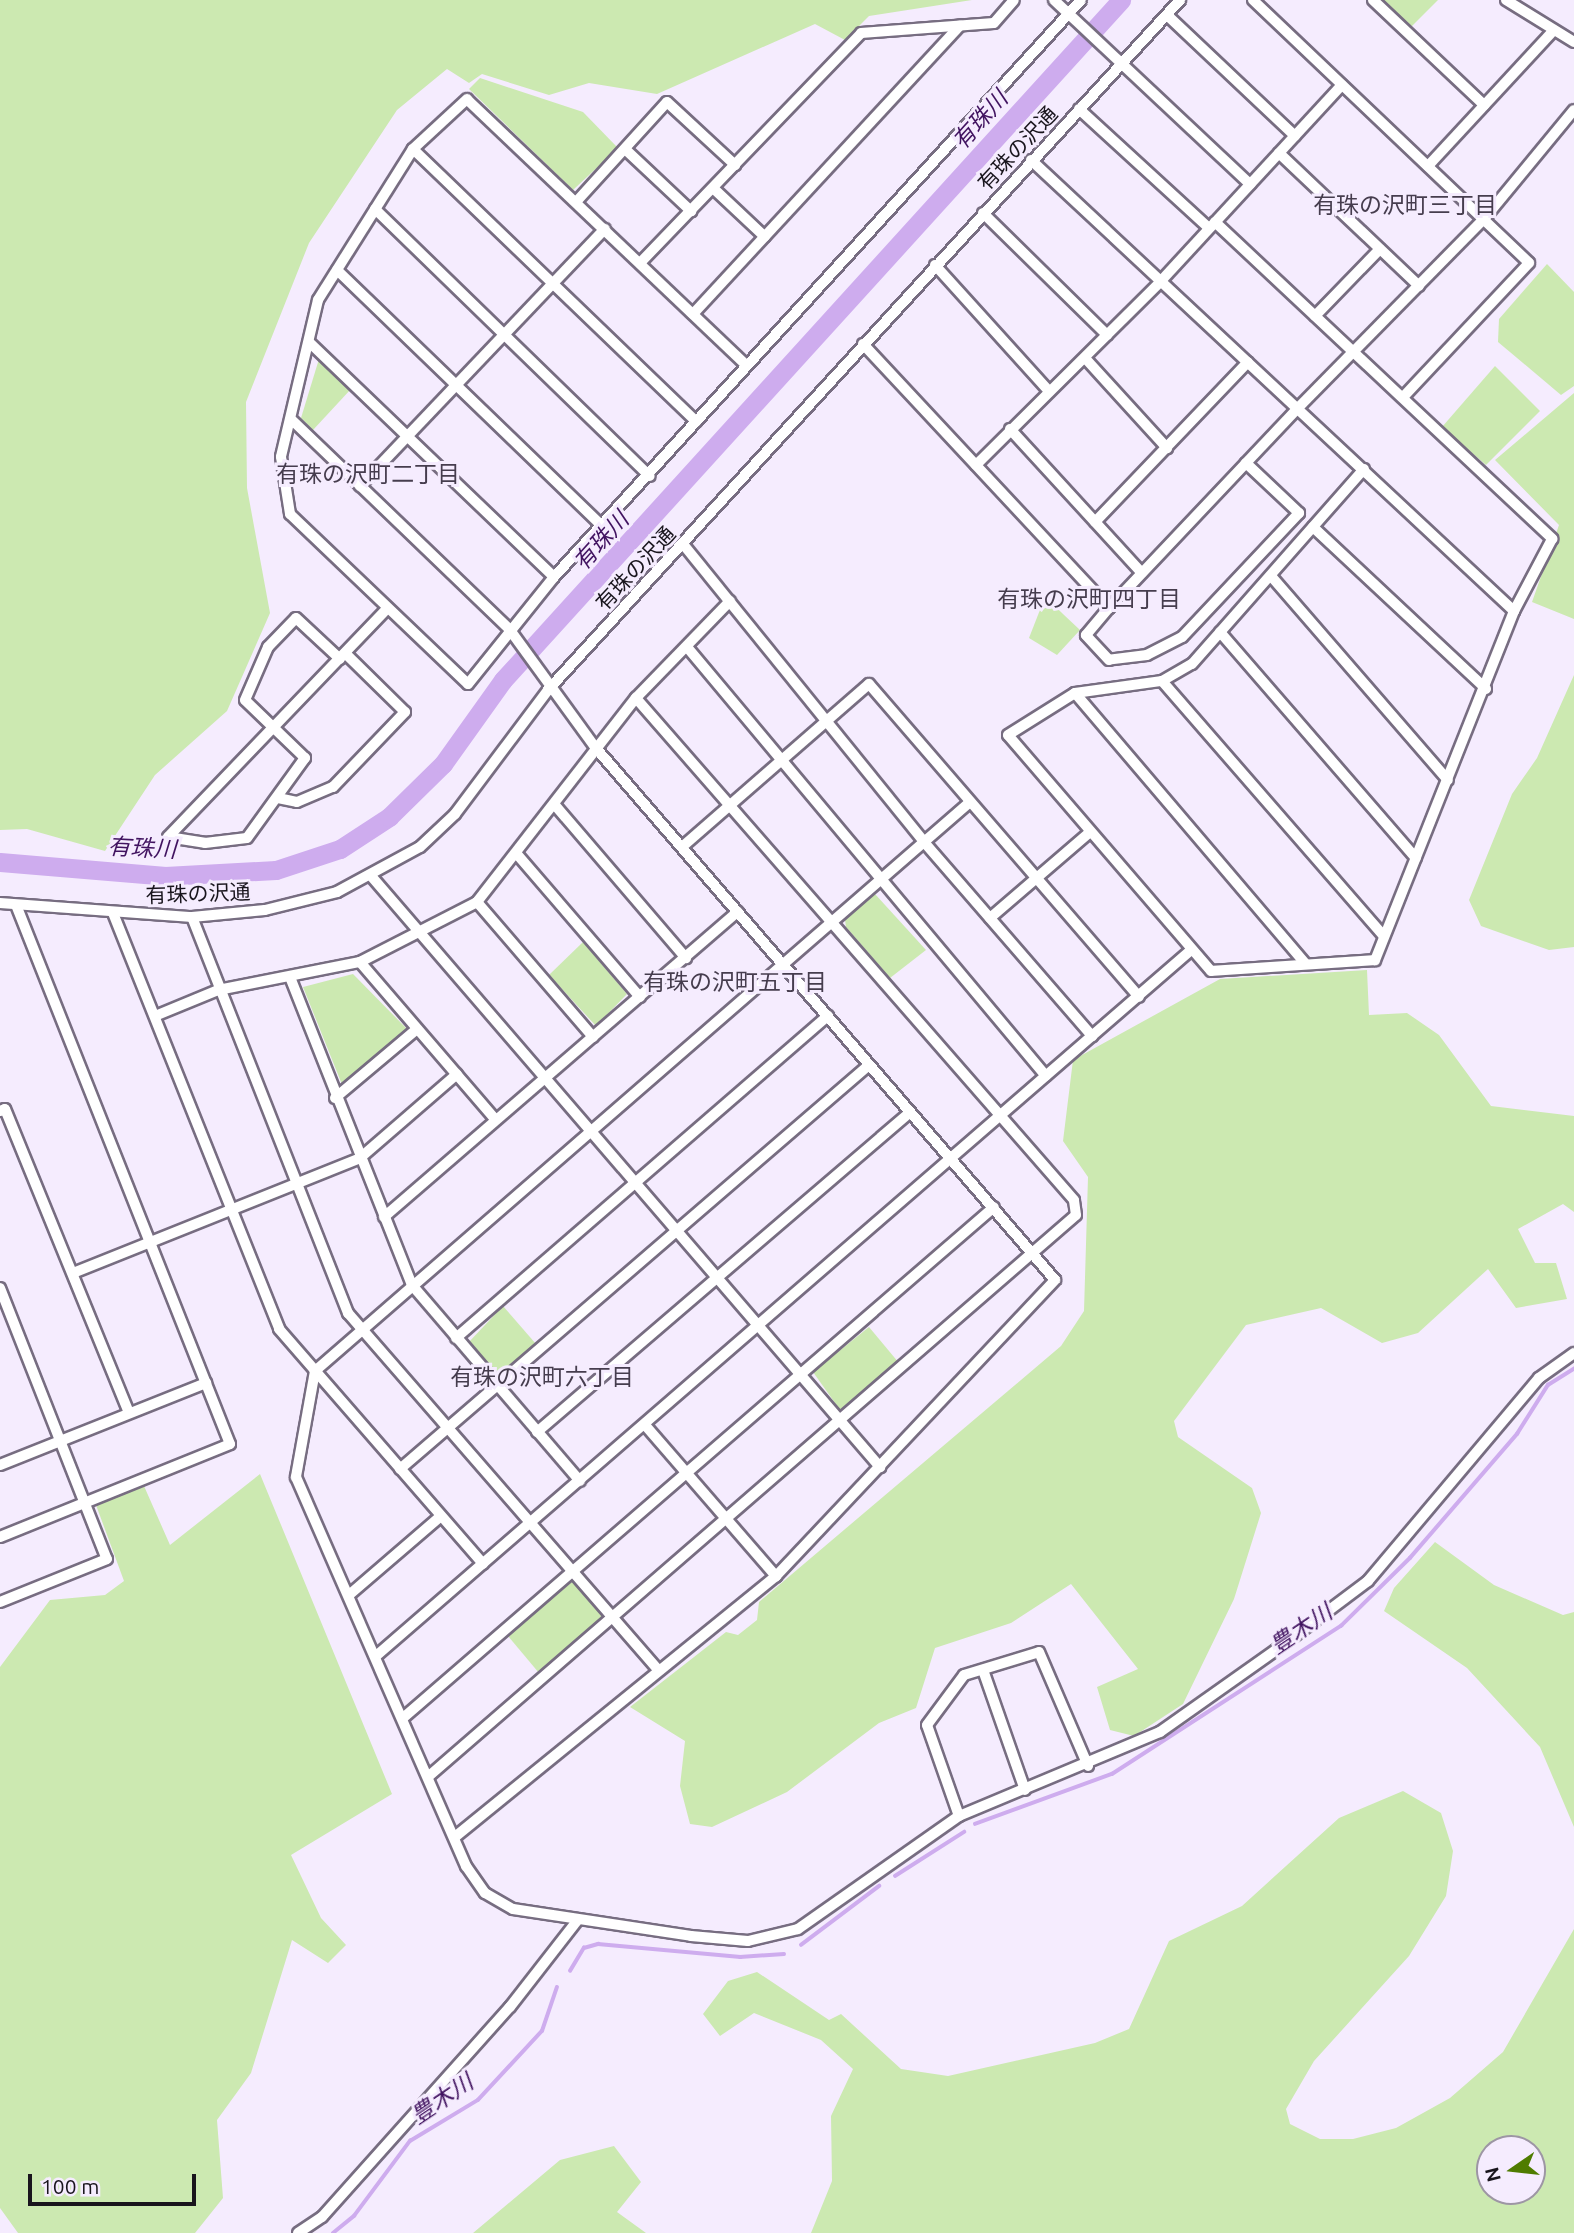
<!DOCTYPE html>
<meta charset="utf-8">
<style>
body{margin:0}
#map{position:relative;width:1574px;height:2233px;overflow:hidden;background:#f5ecfe;font-family:Ubuntu,"Noto Sans JP",sans-serif}
div>[style]{position:absolute}
[style*='--x']{left:calc(var(--x)*1px);top:calc(var(--y)*1px);width:calc(var(--w)*1px);rotate:calc(var(--a)*1deg)}
.green>*{inset:0;background:#cce9b1}
.stream>*{height:3.5px;margin:-1.75px;padding:0 1.75px;transform-origin:1.75px;border-radius:1.75px;background:#ceacee}
.river>*{height:19px;margin:-9.5px;padding:0 9.5px;transform-origin:9.5px;border-radius:9.5px;background:#ceacee}
.roads{filter:drop-shadow(2px 0 #776d81) drop-shadow(-2px 0 #776d81) drop-shadow(0 2px #776d81) drop-shadow(0 -2px #776d81)}
.street>*{height:10px;margin:-5px;padding:0 5px;transform-origin:5px;border-radius:5px;background:#fff}
span{translate:-50% -50%;white-space:nowrap;text-align:center;line-height:1.15;-webkit-text-stroke:6px #f5ecfe;paint-order:stroke}
.street-label{font-size:21px;color:#19151d}
.water-label{font-size:23px;color:#411360;font-style:italic}
.neighbourhood-label{font-size:23px;color:#463d4e}
.north{position:absolute;left:1476px;top:2135px;width:70px;height:70px;box-sizing:border-box;background:#f5ecfe;border:2px solid #9d96a4;border-radius:50%;rotate:256deg;font-size:19px;font-weight:700;line-height:28px;text-align:center;color:#19151d}
.north::after{content:'';display:block;margin:auto;width:24px;height:32px;background:#4f7c00;clip-path:polygon(50% 0,100% 100%,50% 72%,0 100%)}
.scale{position:absolute;left:28px;top:2174px;width:168px;height:32px;box-sizing:border-box;border:4px solid #19151d;border-top:0;padding-left:9px;font-size:21px;line-height:24px;white-space:nowrap;color:#19151d;-webkit-text-stroke:5px #f5ecfe;paint-order:stroke}
</style>
<div id="map">
<div class="green">
<div style="clip-path:polygon(0 0,972px 0,869px 16px,845px 40px,815px 24px,657px 94px,589px 83px,549px 95px,482px 74px,469px 83px,447px 69px,397px 110px,309px 243px,246px 402px,247px 488px,270px 613px,227px 711px,155px 775px,105px 851px,27px 829px,0 830px)"></div>
<div style="clip-path:polygon(1382px 0,1438px 0,1411px 27px)"></div>
<div style="clip-path:polygon(480px 78px,583px 112px,618px 148px,573px 190px,469px 89px)"></div>
<div style="clip-path:polygon(1547px 264px,1574px 292px,1574px 386px,1561px 395px,1498px 342px,1499px 319px)"></div>
<div style="clip-path:polygon(319px 359px,351px 389px,313px 430px,301px 418px)"></div>
<div style="clip-path:polygon(1495px 366px,1540px 411px,1486px 465px,1442px 427px)"></div>
<div style="clip-path:polygon(1574px 393px,1574px 619px,1532px 602px,1559px 525px,1495px 460px)"></div>
<div style="clip-path:polygon(1045px 597px,1080px 630px,1057px 655px,1029px 638px)"></div>
<div style="clip-path:polygon(1574px 675px,1574px 947px,1549px 950px,1481px 926px,1469px 900px,1512px 794px,1537px 758px)"></div>
<div style="clip-path:polygon(875px 894px,926px 950px,890px 978px,846px 927px,845px 920px)"></div>
<div style="clip-path:polygon(583px 942px,627px 994px,596px 1026px,549px 975px)"></div>
<div style="clip-path:polygon(1367px 970px,1369px 1015px,1407px 1013px,1439px 1035px,1491px 1106px,1574px 1116px,1574px 1212px,1563px 1204px,1518px 1229px,1535px 1263px,1556px 1263px,1567px 1299px,1516px 1308px,1488px 1269px,1418px 1333px,1382px 1343px,1321px 1308px,1246px 1325px,1174px 1421px,1178px 1437px,1252px 1488px,1261px 1513px,1234px 1599px,1183px 1704px,1134px 1736px,1110px 1730px,1097px 1687px,1138px 1669px,1071px 1584px,1011px 1623px,935px 1648px,916px 1708px,879px 1723px,787px 1792px,712px 1827px,690px 1824px,680px 1786px,685px 1741px,630px 1707px,726px 1632px,738px 1635px,757px 1620px,759px 1602px,1061px 1346px,1084px 1311px,1088px 1177px,1063px 1141px,1073px 1060px,1220px 979px)"></div>
<div style="clip-path:polygon(353px 974px,409px 1031px,343px 1087px,303px 987px)"></div>
<div style="clip-path:polygon(503px 1306px,536px 1344px,495px 1376px,467px 1344px)"></div>
<div style="clip-path:polygon(869px 1327px,899px 1363px,840px 1410px,813px 1372px)"></div>
<div style="clip-path:polygon(260px 1474px,392px 1794px,291px 1855px,321px 1918px,346px 1945px,328px 1963px,292px 1940px,251px 2073px,217px 2120px,223px 2198px,195px 2233px,18px 2233px,0 2208px,0 1667px,50px 1600px,105px 1595px,124px 1581px,96px 1505px,144px 1486px,170px 1545px)"></div>
<div style="clip-path:polygon(1435px 1542px,1494px 1585px,1563px 1615px,1574px 1612px,1574px 1827px,1540px 1747px,1467px 1668px,1384px 1611px,1394px 1588px)"></div>
<div style="clip-path:polygon(573px 1581px,604px 1618px,539px 1673px,508px 1636px)"></div>
<div style="clip-path:polygon(evenodd,1403px 1791px,1441px 1813px,1453px 1851px,1446px 1896px,1409px 1956px,1314px 2061px,1286px 2109px,1290px 2124px,1320px 2139px,1353px 2139px,1396px 2128px,1450px 2098px,1503px 2052px,1574px 1929px,1574px 2233px,811px 2233px,832px 2181px,831px 2116px,853px 2069px,821px 2040px,754px 2013px,720px 2036px,703px 2014px,728px 1981px,757px 1972px,829px 2020px,841px 2014px,901px 2069px,948px 2076px,1095px 2043px,1129px 2029px,1169px 1941px,1242px 1906px,1339px 1818px,1403px 1791px,1532px 2149px,1532px 2191px,1490px 2191px,1490px 2149px,1532px 2149px)"></div>
<div style="clip-path:polygon(614px 2146px,641px 2182px,617px 2212px,646px 2233px,473px 2233px,560px 2160px)"></div>
</div>
<div class="stream">
<div style="--x:975;--y:1824;--w:146;--a:-20.1"></div>
<div style="--x:1112;--y:1774;--w:273;--a:-32.9"></div>
<div style="--x:1341;--y:1626;--w:97;--a:-44.6"></div>
<div style="--x:1410;--y:1558;--w:164;--a:-49.2"></div>
<div style="--x:1517;--y:1434;--w:58;--a:-57.7"></div>
<div style="--x:1548;--y:1385;--w:31;--a:-32"></div>
<div style="--x:895;--y:1876;--w:82;--a:-32.5"></div>
<div style="--x:801;--y:1945;--w:98;--a:-37.1"></div>
<div style="--x:570;--y:1971;--w:27;--a:-59"></div>
<div style="--x:584;--y:1948;--w:15;--a:-16"></div>
<div style="--x:598;--y:1944;--w:143;--a:5.2"></div>
<div style="--x:740;--y:1957;--w:44;--a:-3.9"></div>
<div style="--x:333;--y:2233;--w:27;--a:-39"></div>
<div style="--x:354;--y:2216;--w:94;--a:-53.3"></div>
<div style="--x:410;--y:2141;--w:79;--a:-31.1"></div>
<div style="--x:478;--y:2100;--w:94;--a:-47.2"></div>
<div style="--x:542;--y:2031;--w:46;--a:-71.2"></div>
</div>
<div class="river">
<div style="--x:0;--y:862;--w:166;--a:4.8"></div>
<div style="--x:165;--y:876;--w:111;--a:-3.1"></div>
<div style="--x:276;--y:870;--w:67;--a:-18.2"></div>
<div style="--x:340;--y:849;--w:59;--a:-33.1"></div>
<div style="--x:389;--y:817;--w:76;--a:-44.5"></div>
<div style="--x:443;--y:764;--w:103;--a:-54.5"></div>
<div style="--x:503;--y:680;--w:919;--a:-47.73"></div>
</div>
<div class="roads">
<div class="street">
<div style="--x:1054;--y:0;--w:269;--a:43.2"></div>
<div style="--x:1253;--y:0;--w:381;--a:43.6"></div>
<div style="--x:1529;--y:263;--w:184;--a:133.2"></div>
<div style="--x:1373;--y:0;--w:153;--a:43.4"></div>
<div style="--x:1506;--y:0;--w:80;--a:31.7"></div>
<div style="--x:1167;--y:15;--w:176;--a:43.4"></div>
<div style="--x:1079;--y:109;--w:176;--a:42.5"></div>
<div style="--x:413;--y:149;--w:393;--a:43.9"></div>
<div style="--x:625;--y:149;--w:91;--a:43.2"></div>
<div style="--x:1279;--y:153;--w:193;--a:43.5"></div>
<div style="--x:1031;--y:160;--w:661;--a:43.04"></div>
<div style="--x:1428;--y:166;--w:185;--a:-47.2"></div>
<div style="--x:713;--y:188;--w:71;--a:43.3"></div>
<div style="--x:576;--y:202;--w:135;--a:-47.7"></div>
<div style="--x:667;--y:102;--w:93;--a:42.8"></div>
<div style="--x:375;--y:209;--w:383;--a:44.2"></div>
<div style="--x:983;--y:213;--w:174;--a:44.5"></div>
<div style="--x:1215;--y:222;--w:463;--a:43.2"></div>
<div style="--x:1552;--y:539;--w:81;--a:117.8"></div>
<div style="--x:1514;--y:611;--w:376;--a:111.7"></div>
<div style="--x:1375;--y:960;--w:164;--a:176.2"></div>
<div style="--x:1211;--y:971;--w:311;--a:-130.7"></div>
<div style="--x:1008;--y:735;--w:79;--a:-32.1"></div>
<div style="--x:1075;--y:693;--w:88;--a:-7.9"></div>
<div style="--x:1162;--y:681;--w:34;--a:-30"></div>
<div style="--x:1192;--y:664;--w:260;--a:-48.6"></div>
<div style="--x:640;--y:263;--w:319;--a:-46.1"></div>
<div style="--x:861;--y:33;--w:133;--a:-4.3"></div>
<div style="--x:994;--y:23;--w:30;--a:-49"></div>
<div style="--x:935;--y:265;--w:167;--a:47.9"></div>
<div style="--x:337;--y:270;--w:368;--a:44"></div>
<div style="--x:693;--y:314;--w:393;--a:-47.2"></div>
<div style="--x:1315;--y:316;--w:93;--a:-45.9"></div>
<div style="--x:309;--y:342;--w:339;--a:43.8"></div>
<div style="--x:863;--y:344;--w:361;--a:47"></div>
<div style="--x:1085;--y:358;--w:122;--a:47.7"></div>
<div style="--x:746;--y:365;--w:385;--a:-136.4"></div>
<div style="--x:467;--y:99;--w:74;--a:137.2"></div>
<div style="--x:413;--y:149;--w:178;--a:122.2"></div>
<div style="--x:318;--y:300;--w:161;--a:103.3"></div>
<div style="--x:281;--y:457;--w:58;--a:81"></div>
<div style="--x:290;--y:514;--w:246;--a:43.7"></div>
<div style="--x:468;--y:684;--w:137;--a:-51.2"></div>
<div style="--x:554;--y:577;--w:781;--a:-47.59"></div>
<div style="--x:293;--y:421;--w:301;--a:43.9"></div>
<div style="--x:510;--y:630;--w:145;--a:54"></div>
<div style="--x:595;--y:747;--w:704;--a:49.2"></div>
<div style="--x:1055;--y:1280;--w:407;--a:133.3"></div>
<div style="--x:776;--y:1576;--w:414;--a:140.9"></div>
<div style="--x:1010;--y:429;--w:195;--a:47.5"></div>
<div style="--x:1246;--y:463;--w:73;--a:43.3"></div>
<div style="--x:1299;--y:513;--w:170;--a:133.3"></div>
<div style="--x:1182;--y:637;--w:39;--a:153"></div>
<div style="--x:1147;--y:655;--w:38;--a:173"></div>
<div style="--x:1109;--y:660;--w:34;--a:-133"></div>
<div style="--x:1086;--y:635;--w:35;--a:-50"></div>
<div style="--x:1109;--y:608;--w:199;--a:-46.6"></div>
<div style="--x:1246;--y:463;--w:76;--a:-46.6"></div>
<div style="--x:1298;--y:408;--w:265;--a:-45.5"></div>
<div style="--x:1484;--y:219;--w:141;--a:-50.5"></div>
<div style="--x:976;--y:465;--w:260;--a:-44.8"></div>
<div style="--x:1160;--y:282;--w:268;--a:-47.3"></div>
<div style="--x:360;--y:486;--w:355;--a:-46.4"></div>
<div style="--x:1095;--y:522;--w:221;--a:-46.3"></div>
<div style="--x:1313;--y:527;--w:237;--a:43.1"></div>
<div style="--x:683;--y:544;--w:383;--a:51"></div>
<div style="--x:924;--y:842;--w:257;--a:49.1"></div>
<div style="--x:1271;--y:576;--w:270;--a:49.1"></div>
<div style="--x:1220;--y:632;--w:299;--a:49.1"></div>
<div style="--x:687;--y:647;--w:559;--a:50.08"></div>
<div style="--x:1162;--y:681;--w:338;--a:49"></div>
<div style="--x:1075;--y:693;--w:356;--a:49.6"></div>
<div style="--x:278;--y:798;--w:19;--a:12"></div>
<div style="--x:297;--y:802;--w:39;--a:-23"></div>
<div style="--x:333;--y:787;--w:104;--a:-46.2"></div>
<div style="--x:405;--y:712;--w:84;--a:-135.5"></div>
<div style="--x:970;--y:802;--w:868;--a:139.02"></div>
<div style="--x:315;--y:1371;--w:108;--a:100.2"></div>
<div style="--x:296;--y:1477;--w:425;--a:66.4"></div>
<div style="--x:466;--y:1866;--w:33;--a:55"></div>
<div style="--x:485;--y:1893;--w:32;--a:30"></div>
<div style="--x:513;--y:1909;--w:180;--a:8.6"></div>
<div style="--x:691;--y:1936;--w:57;--a:5"></div>
<div style="--x:748;--y:1941;--w:51;--a:-13.5"></div>
<div style="--x:798;--y:1929;--w:197;--a:-35.1"></div>
<div style="--x:959;--y:1816;--w:218;--a:-22.7"></div>
<div style="--x:1160;--y:1732;--w:142;--a:-35.3"></div>
<div style="--x:1276;--y:1650;--w:115;--a:-36.9"></div>
<div style="--x:1368;--y:1581;--w:265;--a:-49.9"></div>
<div style="--x:1539;--y:1378;--w:43;--a:-35.5"></div>
<div style="--x:554;--y:804;--w:203;--a:49.4"></div>
<div style="--x:168;--y:837;--w:37;--a:9"></div>
<div style="--x:205;--y:843;--w:42;--a:-6.8"></div>
<div style="--x:247;--y:838;--w:99;--a:-54.1"></div>
<div style="--x:305;--y:758;--w:83;--a:-136"></div>
<div style="--x:245;--y:700;--w:58;--a:-66.5"></div>
<div style="--x:268;--y:647;--w:40;--a:-46"></div>
<div style="--x:296;--y:618;--w:60;--a:43"></div>
<div style="--x:168;--y:837;--w:316;--a:-46.2"></div>
<div style="--x:682;--y:847;--w:248;--a:-41.1"></div>
<div style="--x:869;--y:684;--w:413;--a:49.2"></div>
<div style="--x:516;--y:853;--w:190;--a:49.3"></div>
<div style="--x:372;--y:877;--w:779;--a:49.27"></div>
<div style="--x:477;--y:902;--w:178;--a:49.3"></div>
<div style="--x:0;--y:903;--w:193;--a:4.2"></div>
<div style="--x:192;--y:917;--w:73;--a:-5.5"></div>
<div style="--x:265;--y:910;--w:74;--a:-14"></div>
<div style="--x:337;--y:892;--w:94;--a:-28.5"></div>
<div style="--x:420;--y:847;--w:48;--a:-43.3"></div>
<div style="--x:455;--y:814;--w:155;--a:-53.1"></div>
<div style="--x:548;--y:690;--w:936;--a:-47.51"></div>
<div style="--x:113;--y:913;--w:448;--a:68.2"></div>
<div style="--x:279;--y:1329;--w:311;--a:49"></div>
<div style="--x:192;--y:917;--w:426;--a:68.5"></div>
<div style="--x:348;--y:1313;--w:473;--a:49"></div>
<div style="--x:990;--y:918;--w:132;--a:-40.7"></div>
<div style="--x:360;--y:962;--w:208;--a:49.3"></div>
<div style="--x:290;--y:977;--w:331;--a:68.4"></div>
<div style="--x:412;--y:1285;--w:258;--a:49.4"></div>
<div style="--x:155;--y:1016;--w:68;--a:-22.4"></div>
<div style="--x:218;--y:990;--w:145;--a:-11.2"></div>
<div style="--x:360;--y:962;--w:131;--a:-27.1"></div>
<div style="--x:477;--y:902;--w:259;--a:-52.1"></div>
<div style="--x:636;--y:698;--w:135;--a:-45.9"></div>
<div style="--x:335;--y:1098;--w:107;--a:-40.1"></div>
<div style="--x:0;--y:1111;--w:5;--a:-22"></div>
<div style="--x:5;--y:1109;--w:328;--a:67.8"></div>
<div style="--x:384;--y:1217;--w:467;--a:-40.8"></div>
<div style="--x:73;--y:1273;--w:309;--a:-21.8"></div>
<div style="--x:360;--y:1158;--w:128;--a:-40.9"></div>
<div style="--x:0;--y:1288;--w:291;--a:68.5"></div>
<div style="--x:107;--y:1559;--w:115;--a:158.1"></div>
<div style="--x:456;--y:1338;--w:492;--a:-40.9"></div>
<div style="--x:645;--y:1425;--w:200;--a:49.1"></div>
<div style="--x:537;--y:1432;--w:491;--a:-40.6"></div>
<div style="--x:0;--y:1465;--w:222;--a:-21.7"></div>
<div style="--x:400;--y:1469;--w:619;--a:-40.74"></div>
<div style="--x:0;--y:1537;--w:248;--a:-22"></div>
<div style="--x:230;--y:1444;--w:580;--a:-111.65"></div>
<div style="--x:349;--y:1595;--w:121;--a:-40.7"></div>
<div style="--x:376;--y:1656;--w:1078;--a:-40.9"></div>
<div style="--x:983;--y:1670;--w:127;--a:70.7"></div>
<div style="--x:403;--y:1718;--w:781;--a:-40.85"></div>
<div style="--x:429;--y:1776;--w:856;--a:-40.93"></div>
<div style="--x:1076;--y:1215;--w:15;--a:-98"></div>
<div style="--x:1074;--y:1200;--w:666;--a:-131.11"></div>
<div style="--x:959;--y:1816;--w:96;--a:-109.4"></div>
<div style="--x:927;--y:1725;--w:62;--a:-53.5"></div>
<div style="--x:964;--y:1675;--w:78;--a:-17"></div>
<div style="--x:1039;--y:1652;--w:124;--a:66.7"></div>
<div style="--x:298;--y:2233;--w:29;--a:-34"></div>
<div style="--x:322;--y:2217;--w:282;--a:-48.2"></div>
<div style="--x:510;--y:2007;--w:109;--a:-52.1"></div>
</div>
</div>
<div class="street-label">
<span style="left:1017px;top:148px;rotate:-47deg">有珠の沢通</span>
<span style="left:635px;top:568px;rotate:-47deg">有珠の沢通</span>
<span style="left:198px;top:893px;rotate:-2deg">有珠の沢通</span>
</div>
<div class="water-label">
<span style="left:980px;top:120px;rotate:-48deg">有珠川</span>
<span style="left:601px;top:541px;rotate:-48deg">有珠川</span>
<span style="left:142px;top:848px;rotate:3deg">有珠川</span>
<span style="left:1301px;top:1629px;rotate:-34deg">豊木川</span>
<span style="left:442px;top:2099px;rotate:-34deg">豊木川</span>
</div>
<div class="neighbourhood-label">
<span style="left:1405px;top:205px">有珠の沢町三丁目</span>
<span style="left:368px;top:474px">有珠の沢町二丁目</span>
<span style="left:1089px;top:599px">有珠の沢町四丁目</span>
<span style="left:735px;top:982px">有珠の沢町五丁目</span>
<span style="left:542px;top:1377px">有珠の沢町六丁目</span>
</div>
<div class="north">N</div>
<div class="scale">100 m</div>
</div>
